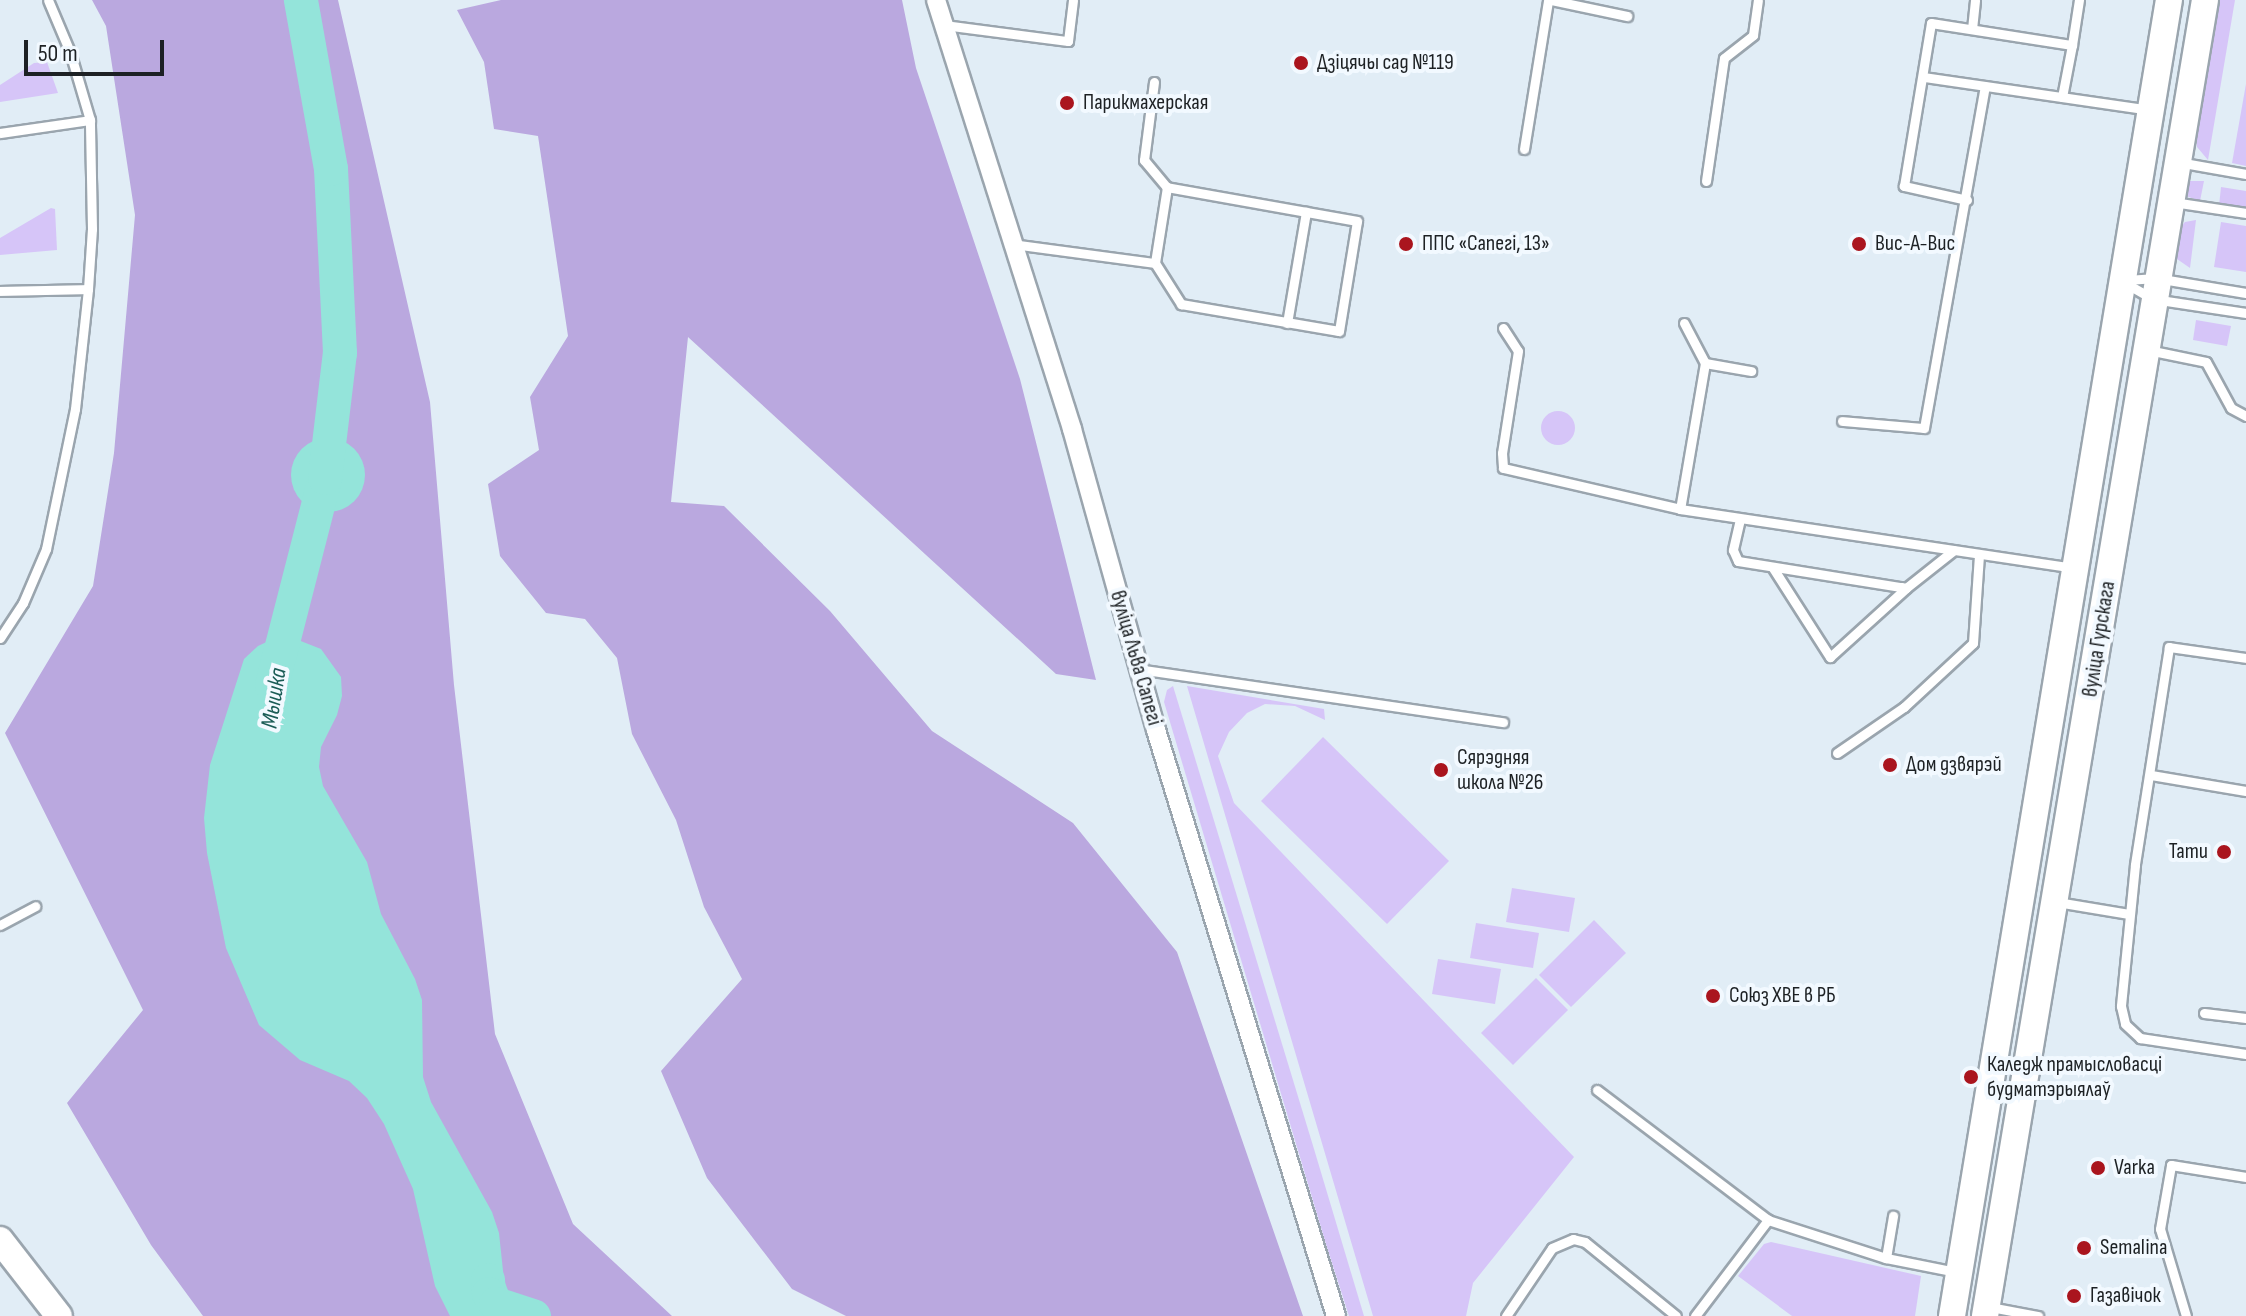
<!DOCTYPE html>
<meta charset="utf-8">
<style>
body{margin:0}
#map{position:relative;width:2246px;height:1316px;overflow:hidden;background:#e1edf6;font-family:"Sofia Sans Condensed",sans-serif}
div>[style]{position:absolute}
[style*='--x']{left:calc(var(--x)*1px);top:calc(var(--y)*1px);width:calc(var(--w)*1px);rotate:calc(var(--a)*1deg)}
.green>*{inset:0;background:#d6c5f8}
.round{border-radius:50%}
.forest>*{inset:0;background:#baa8df}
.water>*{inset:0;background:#94e4da}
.river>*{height:34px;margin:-17px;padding:0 17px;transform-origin:17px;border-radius:17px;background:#94e4da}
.roads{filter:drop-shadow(2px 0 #9aa5ae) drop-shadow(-2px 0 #9aa5ae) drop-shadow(0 2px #9aa5ae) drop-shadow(0 -2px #9aa5ae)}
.lane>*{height:9px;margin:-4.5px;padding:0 4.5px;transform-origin:4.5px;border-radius:4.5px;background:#fff}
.street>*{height:18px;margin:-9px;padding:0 9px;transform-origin:9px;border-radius:9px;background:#fff}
.secondary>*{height:26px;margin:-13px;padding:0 13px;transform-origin:13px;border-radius:13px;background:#fff}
.dots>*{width:22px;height:22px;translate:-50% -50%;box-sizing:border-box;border:4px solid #f2f9ff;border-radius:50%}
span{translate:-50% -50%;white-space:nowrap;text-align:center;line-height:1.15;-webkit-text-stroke:8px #f2f9ff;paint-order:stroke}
.poi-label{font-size:22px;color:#1d2124}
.left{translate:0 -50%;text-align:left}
.right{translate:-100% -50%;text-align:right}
.street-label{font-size:22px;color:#1d2124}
.water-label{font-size:24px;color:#1a5c56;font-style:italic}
.scale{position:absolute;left:24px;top:40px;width:140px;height:36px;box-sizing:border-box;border:4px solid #1d2124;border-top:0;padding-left:10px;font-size:24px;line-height:28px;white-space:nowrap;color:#1d2124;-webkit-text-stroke:6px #f2f9ff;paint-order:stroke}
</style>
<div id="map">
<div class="green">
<div style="clip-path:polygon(2218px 0,2235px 0,2208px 160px,2197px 147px,2195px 135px)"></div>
<div style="clip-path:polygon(47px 62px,58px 93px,0 102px,0 85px,34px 63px)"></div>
<div style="clip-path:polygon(2246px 84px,2246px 166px,2232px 163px)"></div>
<div style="clip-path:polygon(2190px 181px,2204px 181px,2200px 201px,2186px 196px,2185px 188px)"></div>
<div style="clip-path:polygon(2221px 187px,2246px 191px,2246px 209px,2219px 206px)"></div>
<div style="clip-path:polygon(51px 208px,55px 209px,57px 250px,0 255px,0 238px)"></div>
<div style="clip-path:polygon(2196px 220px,2190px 268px,2177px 259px,2174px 249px,2179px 229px,2185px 222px)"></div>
<div style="clip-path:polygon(2221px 222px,2246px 226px,2246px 272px,2214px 267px)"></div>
<div style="clip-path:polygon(2196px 320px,2231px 326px,2227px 346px,2193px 340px)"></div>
<div class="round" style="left:1541px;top:411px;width:34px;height:34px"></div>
<div style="clip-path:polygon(1173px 686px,1314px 1149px,1364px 1316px,1349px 1316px,1326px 1244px,1164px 702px,1167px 690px)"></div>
<div style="clip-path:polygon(1187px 686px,1324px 709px,1325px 720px,1295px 706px,1265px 704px,1247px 713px,1229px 732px,1218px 756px,1234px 803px,1574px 1157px,1473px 1283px,1466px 1316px,1373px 1316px)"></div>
<div style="clip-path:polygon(1323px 737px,1449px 861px,1387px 924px,1261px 801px)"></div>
<div style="clip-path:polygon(1512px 888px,1575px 898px,1569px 932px,1506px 922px)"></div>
<div style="clip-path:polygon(1594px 920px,1626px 953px,1571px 1007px,1539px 975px)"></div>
<div style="clip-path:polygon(1476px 923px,1539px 933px,1533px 968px,1470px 958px)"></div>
<div style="clip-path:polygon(1438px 959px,1501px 969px,1495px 1004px,1432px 994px)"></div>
<div style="clip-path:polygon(1536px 978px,1568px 1010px,1513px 1065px,1481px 1033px)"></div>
<div style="clip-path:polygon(1771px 1242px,1921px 1276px,1915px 1316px,1792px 1316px,1738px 1276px,1764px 1244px)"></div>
</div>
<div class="forest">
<div style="clip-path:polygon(92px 0,338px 0,430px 402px,454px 685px,495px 1034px,573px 1224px,672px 1316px,203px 1316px,151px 1245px,67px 1103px,143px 1010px,5px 733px,93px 586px,114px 453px,135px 215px,106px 26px)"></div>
<div style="clip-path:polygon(501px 0,902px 0,916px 68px,1020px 379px,1096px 680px,1056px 674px,688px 337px,671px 502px,724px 506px,830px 611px,932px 731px,1073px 823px,1177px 952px,1303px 1316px,846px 1316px,792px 1289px,707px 1178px,661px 1071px,742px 979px,704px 907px,676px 820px,632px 734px,617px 658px,585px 619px,546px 613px,500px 556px,488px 484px,539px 450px,530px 397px,568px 336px,538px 136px,494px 129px,484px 62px,457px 10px)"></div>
</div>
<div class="water">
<div class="round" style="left:291px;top:438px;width:74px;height:74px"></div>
<div style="clip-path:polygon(293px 638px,321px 649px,341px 677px,342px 696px,337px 715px,321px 747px,319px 767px,323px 786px,367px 862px,381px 914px,415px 979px,422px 1000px,423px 1077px,431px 1102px,492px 1212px,499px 1233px,504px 1280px,518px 1316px,450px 1316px,435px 1286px,413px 1189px,384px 1124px,367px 1098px,349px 1081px,300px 1060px,259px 1025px,226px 948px,207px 853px,204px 818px,210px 765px,244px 659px,258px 646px,273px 639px)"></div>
</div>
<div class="river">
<div style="--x:272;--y:685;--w:214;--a:-75.6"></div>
<div style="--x:325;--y:478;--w:126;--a:-83.2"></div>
<div style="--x:340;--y:353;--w:184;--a:-92.8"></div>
<div style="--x:331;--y:169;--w:172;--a:-100.1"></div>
<div style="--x:488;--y:1280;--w:14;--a:86"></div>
<div style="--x:489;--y:1294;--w:12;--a:55"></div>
<div style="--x:496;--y:1304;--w:40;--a:18"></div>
</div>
<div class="roads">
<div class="lane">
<div style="--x:1551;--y:0;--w:78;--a:11.9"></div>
<div style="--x:944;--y:25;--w:125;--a:7.4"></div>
<div style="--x:1068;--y:41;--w:41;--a:-83"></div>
<div style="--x:1972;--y:29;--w:29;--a:-84"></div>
<div style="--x:2072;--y:45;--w:46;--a:-81.2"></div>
<div style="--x:1924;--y:77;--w:228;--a:8.3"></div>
<div style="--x:1154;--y:82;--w:79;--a:97.3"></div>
<div style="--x:1144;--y:160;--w:35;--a:50"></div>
<div style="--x:1167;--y:187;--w:77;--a:99"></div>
<div style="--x:1155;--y:263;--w:49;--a:57.6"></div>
<div style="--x:1181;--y:304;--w:160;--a:9.7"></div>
<div style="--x:1339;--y:331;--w:111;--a:-80.7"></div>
<div style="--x:1357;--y:221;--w:193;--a:-169.9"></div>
<div style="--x:0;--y:133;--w:91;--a:-8.2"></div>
<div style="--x:1524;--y:149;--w:151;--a:-80.8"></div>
<div style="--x:2178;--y:162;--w:69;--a:10"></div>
<div style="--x:1706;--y:181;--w:124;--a:-81.7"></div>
<div style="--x:1724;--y:58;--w:37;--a:-38"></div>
<div style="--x:1753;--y:35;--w:35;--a:-82"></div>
<div style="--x:1967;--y:200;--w:65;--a:-167.5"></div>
<div style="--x:1904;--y:186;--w:165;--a:-80.6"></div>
<div style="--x:1931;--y:23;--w:143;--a:8.9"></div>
<div style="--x:2072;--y:45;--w:53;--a:100.9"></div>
<div style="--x:2173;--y:202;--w:74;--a:8.6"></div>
<div style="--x:1012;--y:244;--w:144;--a:7.6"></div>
<div style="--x:2127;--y:280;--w:29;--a:-4"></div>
<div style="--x:2156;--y:278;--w:91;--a:9.5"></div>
<div style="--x:2127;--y:284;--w:30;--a:30"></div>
<div style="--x:2153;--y:299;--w:94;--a:8.6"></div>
<div style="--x:0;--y:291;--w:88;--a:-1.3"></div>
<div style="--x:1287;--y:323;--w:113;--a:-80.3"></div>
<div style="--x:1684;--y:323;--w:45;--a:62.3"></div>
<div style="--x:1705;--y:363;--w:148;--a:99.7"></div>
<div style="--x:1680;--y:509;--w:398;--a:8.5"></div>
<div style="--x:1503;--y:328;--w:27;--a:57"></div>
<div style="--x:1518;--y:351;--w:103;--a:98.9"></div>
<div style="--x:1502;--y:453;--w:15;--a:86"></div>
<div style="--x:1503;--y:468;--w:182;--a:13"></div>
<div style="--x:2148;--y:350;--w:59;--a:11.7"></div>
<div style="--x:2206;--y:362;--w:52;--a:61.5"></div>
<div style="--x:2231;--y:408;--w:17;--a:28"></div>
<div style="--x:1705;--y:363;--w:47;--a:9.9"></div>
<div style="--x:1842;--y:421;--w:82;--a:4.9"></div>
<div style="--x:1924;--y:428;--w:347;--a:-79.9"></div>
<div style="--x:1740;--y:519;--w:32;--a:103"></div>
<div style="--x:1733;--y:550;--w:12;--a:66"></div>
<div style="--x:1738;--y:561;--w:165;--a:9.1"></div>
<div style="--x:1901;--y:587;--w:5;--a:11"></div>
<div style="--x:1906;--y:588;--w:61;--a:-38.4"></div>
<div style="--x:1773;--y:568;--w:106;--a:57.4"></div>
<div style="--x:1830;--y:657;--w:103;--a:-42.2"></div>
<div style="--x:0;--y:638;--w:42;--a:-56.7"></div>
<div style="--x:23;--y:603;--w:59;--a:-66.9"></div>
<div style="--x:46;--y:549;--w:143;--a:-78.3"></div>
<div style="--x:75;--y:409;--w:121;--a:-83.8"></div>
<div style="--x:88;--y:289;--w:60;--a:-86.2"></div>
<div style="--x:92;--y:229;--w:109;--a:-91.1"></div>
<div style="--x:90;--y:120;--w:71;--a:-106.4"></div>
<div style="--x:70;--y:52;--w:56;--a:-112.9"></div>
<div style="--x:2246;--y:658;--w:78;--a:-171.9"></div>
<div style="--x:2169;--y:647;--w:221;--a:98.9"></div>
<div style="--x:2135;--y:865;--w:142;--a:95.7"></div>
<div style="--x:2121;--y:1006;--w:18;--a:77"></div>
<div style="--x:2125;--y:1024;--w:21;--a:43"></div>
<div style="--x:2140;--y:1038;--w:107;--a:8.6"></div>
<div style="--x:1138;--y:669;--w:369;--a:8.3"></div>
<div style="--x:1837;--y:753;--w:81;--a:-34.5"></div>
<div style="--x:1904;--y:707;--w:94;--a:-42.8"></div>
<div style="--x:1973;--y:643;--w:89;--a:-86.1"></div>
<div style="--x:2151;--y:775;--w:96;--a:9.6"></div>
<div style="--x:2057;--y:902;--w:73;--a:9.5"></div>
<div style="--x:0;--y:925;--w:40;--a:-28"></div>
<div style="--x:2204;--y:1013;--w:42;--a:6.8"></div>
<div style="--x:1597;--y:1090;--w:215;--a:37.2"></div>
<div style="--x:1886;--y:1258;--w:43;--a:-80.5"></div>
<div style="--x:1990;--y:1307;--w:49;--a:10.6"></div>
<div style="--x:1506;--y:1316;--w:82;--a:-55.9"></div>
<div style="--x:1552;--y:1248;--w:23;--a:-23"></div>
<div style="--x:1573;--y:1239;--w:12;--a:14"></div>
<div style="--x:1585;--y:1242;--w:117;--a:39.1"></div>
<div style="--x:1695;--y:1316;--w:121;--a:-52.8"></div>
<div style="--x:1768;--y:1220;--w:124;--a:17.9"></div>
<div style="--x:1886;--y:1258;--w:71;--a:11.3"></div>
<div style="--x:2186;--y:1316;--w:91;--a:-106.6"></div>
<div style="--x:2160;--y:1229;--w:65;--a:-80.2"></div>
<div style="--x:2171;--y:1165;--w:76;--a:9.1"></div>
</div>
<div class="street">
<div style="--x:936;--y:0;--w:450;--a:72.4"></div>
<div style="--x:1072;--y:429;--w:313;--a:74.4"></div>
<div style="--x:1156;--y:730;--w:613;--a:72.92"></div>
</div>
<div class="secondary">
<div style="--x:0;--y:1240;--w:96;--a:52.2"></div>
<div style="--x:1952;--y:1316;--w:1334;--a:-80.64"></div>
<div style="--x:1985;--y:1316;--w:1334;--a:-80.51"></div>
</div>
</div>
<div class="dots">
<div style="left:1301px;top:63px;background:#aa151e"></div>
<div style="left:1067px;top:103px;background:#aa151e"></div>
<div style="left:1406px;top:244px;background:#aa151e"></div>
<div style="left:1859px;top:244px;background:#aa151e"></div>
<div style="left:1890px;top:765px;background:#aa151e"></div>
<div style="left:1441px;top:770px;background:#aa151e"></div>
<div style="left:2224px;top:852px;background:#aa151e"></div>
<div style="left:1713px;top:996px;background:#aa151e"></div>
<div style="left:1971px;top:1077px;background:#aa151e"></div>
<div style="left:2098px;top:1168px;background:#aa151e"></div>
<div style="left:2084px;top:1248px;background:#aa151e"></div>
<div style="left:2074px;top:1296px;background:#aa151e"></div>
</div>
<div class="poi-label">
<span class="left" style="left:1317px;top:63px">Дзіцячы сад №119</span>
<span class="left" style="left:1083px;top:103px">Парикмахерская</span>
<span class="left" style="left:1422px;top:244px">ППС «Сапегі, 13»</span>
<span class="left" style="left:1875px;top:244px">Вис-А-Вис</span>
<span class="left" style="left:1457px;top:770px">Сярэдняя<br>школа №26</span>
<span class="left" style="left:1906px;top:765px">Дом дзвярэй</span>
<span class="right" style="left:2208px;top:852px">Тати</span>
<span class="left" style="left:1729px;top:996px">Союз ХВЕ в РБ</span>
<span class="left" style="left:1987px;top:1077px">Каледж прамысловасці<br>будматэрыялаў</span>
<span class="left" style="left:2114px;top:1168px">Varka</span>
<span class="left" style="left:2100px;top:1248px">Semalina</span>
<span class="left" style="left:2090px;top:1296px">Газавічок</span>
</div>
<div class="street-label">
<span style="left:2099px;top:639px;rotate:-81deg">вуліца Гурскага</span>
<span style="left:1136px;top:658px;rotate:74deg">вуліца Льва Сапегі</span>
</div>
<div class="water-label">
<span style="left:274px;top:698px;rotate:-81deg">Мышка</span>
</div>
<div class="scale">50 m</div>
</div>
